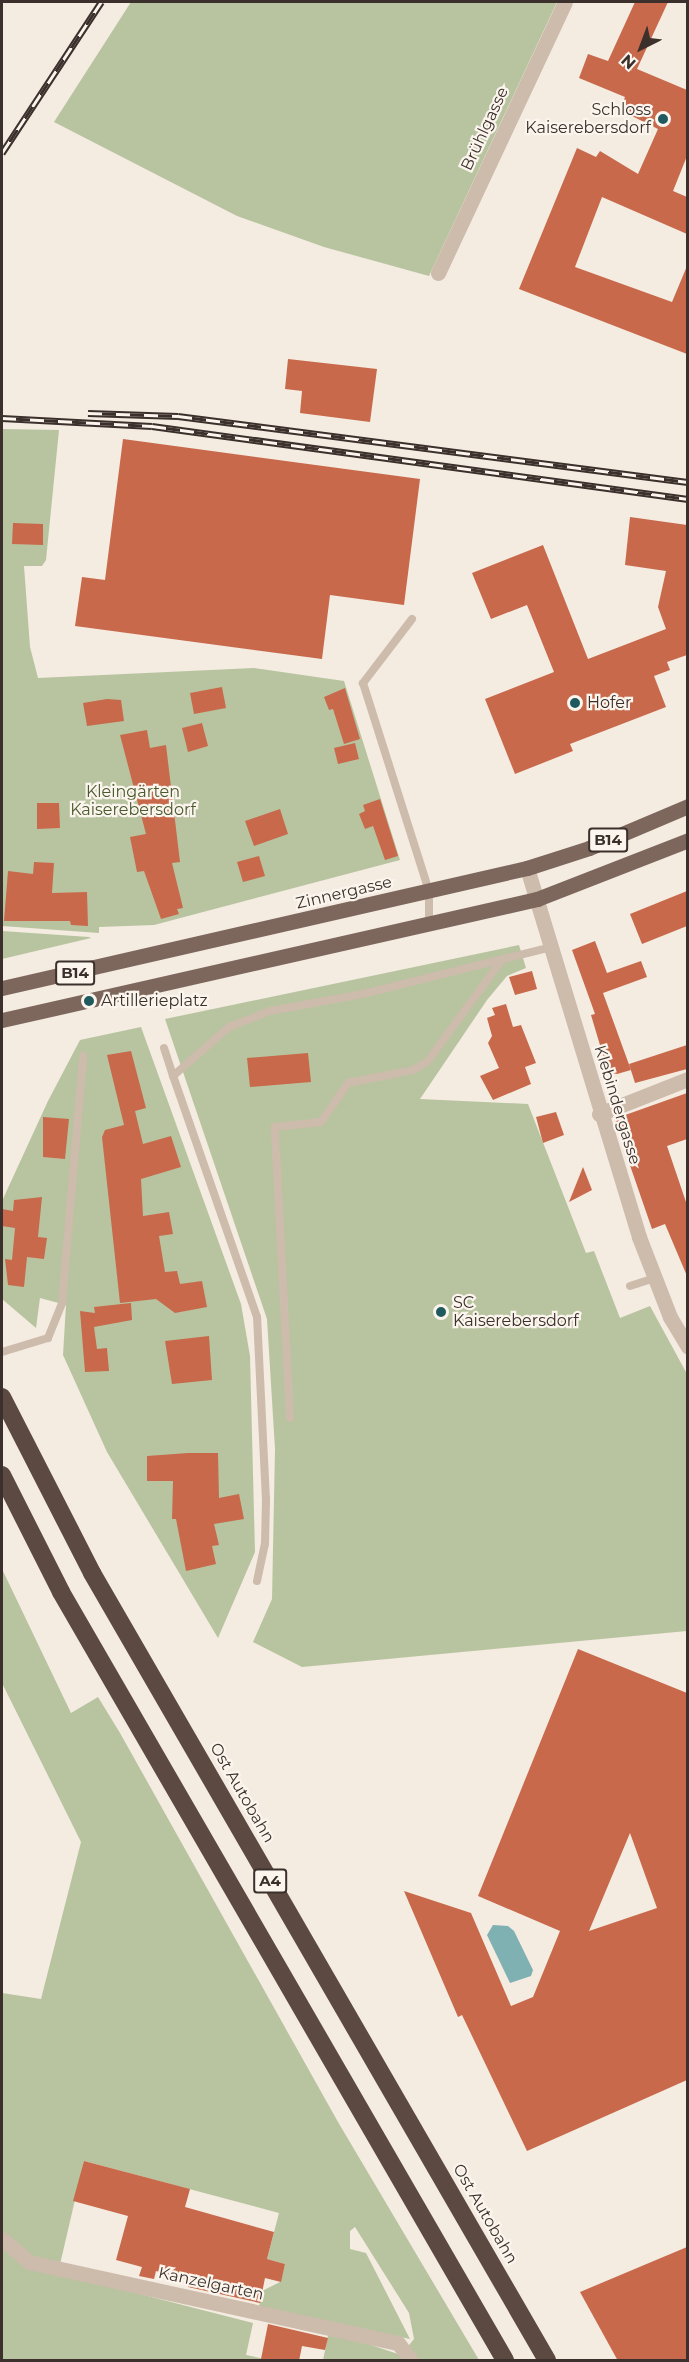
<!DOCTYPE html>
<meta charset="utf-8">
<style>
body{margin:0}
#map{position:relative;width:689px;height:2362px;overflow:hidden;background:#f4ebe1;font-family:Montserrat,sans-serif}
div>[style]{position:absolute}
[style*='--x']{left:calc(var(--x)*1px);top:calc(var(--y)*1px);width:calc(var(--w)*1px);rotate:calc(var(--a)*1deg)}
.green>*{inset:0;background:#b8c4a0}
.water>*{inset:0;background:#7fb0b2}
.building>*{inset:0;background:#c8694b}
.service>*{height:8px;margin:-4px;padding:0 4px;transform-origin:4px;border-radius:4px;background:#cdbbac}
.minor>*{height:15px;margin:-7.5px;padding:0 7.5px;transform-origin:7.5px;border-radius:7.5px;background:#cdbbac}
.primary>*{height:15px;margin:-7.5px;padding:0 7.5px;transform-origin:7.5px;border-radius:7.5px;background:#7d675c}
.motorway>*{height:18px;margin:-9px;padding:0 9px;transform-origin:9px;border-radius:9px;background:#5c4a42}
.rail>*{height:7px;margin-top:-3.5px;transform-origin:0;background:repeating-linear-gradient(90deg,#fbf5ee 0 14px,#3b302b 0 28px);box-sizing:border-box;border-block:2px solid #3b302b}
.dots>*{width:16px;height:16px;translate:-50% -50%;box-sizing:border-box;border:3px solid #fbf5ee;border-radius:50%}
span{translate:-50% -50%;white-space:nowrap;text-align:center;line-height:1.15;-webkit-text-stroke:4.5px #fbf5ee;paint-order:stroke}
.shield-label span{padding:2px 4px;background:#fbf5ee;border:2px solid;border-radius:4px;-webkit-text-stroke-width:0}
.shield-label{font-size:15px;color:#3b302b;font-weight:700}
.poi-label{font-size:16px;color:#3b302b}
.right{translate:-100% -50%;text-align:right}
.left{translate:0 -50%;text-align:left}
.street-label{font-size:16px;color:#3b302b}
.park-label{font-size:16px;color:#4a5a2e}
.frame{position:absolute;inset:0;border:3px solid #3b302b;pointer-events:none}
.north{position:absolute;left:611px;top:18px;width:60px;height:60px;-webkit-text-stroke:4px #fbf5ee;paint-order:stroke;rotate:222deg;font-size:16px;font-weight:700;line-height:24px;text-align:center;color:#3b302b}
.north::after{content:'';display:block;margin:auto;width:21px;height:27px;background:#3b302b;clip-path:polygon(50% 0,100% 100%,50% 72%,0 100%)}
</style>
<div id="map">
<div class="green">
<div style="clip-path:polygon(131px 2px,557px 2px,429px 276px,324px 247px,237px 216px,54px 122px)"></div>
<div style="clip-path:polygon(2px 429px,59px 430px,46px 560px,42px 566px,24px 566px,30px 647px,38px 678px,254px 668px,344px 681px,400px 860px,154px 925px,99px 927px,99px 933px,2px 926px)"></div>
<div style="clip-path:polygon(2px 931px,89px 937px,91px 938px,2px 959px)"></div>
<div style="clip-path:polygon(519px 945px,526px 968px,507px 976px,487px 1000px,420px 1099px,528px 1104px,586px 1253px,594px 1251px,620px 1318px,650px 1306px,687px 1374px,687px 1631px,302px 1667px,253px 1642px,272px 1599px,275px 1449px,267px 1319px,165px 1019px)"></div>
<div style="clip-path:polygon(141px 1027px,241px 1304px,250px 1356px,255px 1552px,218px 1638px,107px 1452px,63px 1355px,66px 1305px,40px 1298px,36px 1328px,2px 1299px,2px 1201px,48px 1101px,80px 1040px)"></div>
<div style="clip-path:polygon(2px 1569px,71px 1713px,98px 1697px,120px 1733px,338px 2122px,479px 2360px,323px 2360px,329px 2331px,401px 2355px,414px 2339px,409px 2313px,355px 2227px,350px 2231px,350px 2249px,366px 2253px,410px 2339px,259px 2307px,262px 2291px,280px 2282px,285px 2264px,267px 2259px,279px 2213px,84px 2161px,58px 2273px,253px 2323px,246px 2355px,270px 2360px,2px 2360px,2px 1993px,41px 1999px,81px 1842px,2px 1683px)"></div>
</div>
<div class="water">
<div style="clip-path:polygon(493px 1925px,508px 1926px,514px 1931px,533px 1970px,531px 1976px,510px 1983px,487px 1935px)"></div>
</div>
<div class="building">
<div style="clip-path:polygon(635px 2px,668px 2px,637px 69px,687px 90px,687px 156px,673px 191px,687px 197px,687px 234px,602px 197px,575px 267px,672px 302px,687px 266px,687px 354px,519px 289px,577px 148px,596px 157px,600px 151px,638px 174px,658px 129px,620px 110px,625px 97px,579px 78px,588px 54px,608px 61px)"></div>
<div style="clip-path:polygon(288px 359px,377px 369px,370px 422px,300px 413px,302px 391px,285px 389px)"></div>
<div style="clip-path:polygon(123px 439px,420px 479px,404px 605px,330px 595px,322px 659px,75px 626px,82px 577px,105px 580px)"></div>
<div style="clip-path:polygon(630px 517px,687px 525px,687px 655px,667px 662px,670px 670px,654px 676px,666px 707px,570px 744px,573px 751px,515px 774px,485px 699px,554px 672px,527px 605px,491px 619px,472px 573px,543px 545px,588px 659px,666px 629px,658px 607px,666px 571px,625px 565px)"></div>
<div style="clip-path:polygon(13px 523px,43px 524px,43px 545px,12px 544px)"></div>
<div style="clip-path:polygon(222px 687px,226px 708px,194px 714px,190px 693px)"></div>
<div style="clip-path:polygon(345px 688px,360px 739px,344px 744px,333px 709px,329px 710px,324px 697px)"></div>
<div style="clip-path:polygon(107px 699px,121px 700px,124px 721px,87px 726px,83px 703px)"></div>
<div style="clip-path:polygon(202px 723px,208px 746px,188px 752px,182px 728px)"></div>
<div style="clip-path:polygon(147px 730px,150px 748px,166px 745px,180px 862px,172px 863px,183px 908px,177px 909px,179px 914px,161px 919px,144px 871px,137px 872px,130px 837px,146px 834px,120px 735px)"></div>
<div style="clip-path:polygon(355px 743px,359px 759px,338px 764px,334px 748px)"></div>
<div style="clip-path:polygon(380px 799px,398px 856px,385px 860px,373px 826px,365px 829px,359px 814px,365px 811px,363px 805px)"></div>
<div style="clip-path:polygon(37px 803px,59px 803px,60px 828px,37px 829px)"></div>
<div style="clip-path:polygon(280px 809px,288px 834px,254px 846px,245px 821px)"></div>
<div style="clip-path:polygon(259px 856px,265px 876px,243px 882px,237px 862px)"></div>
<div style="clip-path:polygon(34px 862px,54px 863px,52px 893px,87px 892px,88px 926px,71px 925px,70px 921px,4px 921px,8px 871px,33px 874px)"></div>
<div style="clip-path:polygon(687px 891px,687px 926px,642px 944px,630px 914px)"></div>
<div style="clip-path:polygon(595px 941px,607px 973px,641px 961px,647px 977px,603px 993px,631px 1070px,617px 1074px,608px 1072px,591px 1015px,595px 1014px,572px 950px)"></div>
<div style="clip-path:polygon(532px 971px,537px 989px,515px 995px,509px 977px)"></div>
<div style="clip-path:polygon(506px 1004px,513px 1027px,521px 1025px,536px 1063px,525px 1067px,531px 1084px,493px 1100px,480px 1076px,499px 1068px,488px 1043px,492px 1036px,487px 1018px,495px 1015px,492px 1008px)"></div>
<div style="clip-path:polygon(687px 1045px,687px 1069px,635px 1083px,629px 1064px)"></div>
<div style="clip-path:polygon(131px 1051px,146px 1108px,135px 1111px,143px 1144px,171px 1136px,181px 1167px,141px 1179px,143px 1216px,169px 1212px,173px 1234px,159px 1236px,165px 1272px,177px 1271px,180px 1284px,202px 1281px,207px 1307px,175px 1313px,156px 1299px,120px 1303px,102px 1137px,105px 1130px,124px 1125px,107px 1055px)"></div>
<div style="clip-path:polygon(308px 1053px,311px 1082px,250px 1087px,247px 1058px)"></div>
<div style="clip-path:polygon(687px 1093px,687px 1139px,667px 1146px,687px 1205px,687px 1276px,665px 1224px,652px 1229px,614px 1119px)"></div>
<div style="clip-path:polygon(556px 1112px,564px 1135px,543px 1143px,536px 1117px)"></div>
<div style="clip-path:polygon(43px 1117px,69px 1119px,65px 1159px,43px 1157px)"></div>
<div style="clip-path:polygon(583px 1167px,592px 1190px,569px 1202px)"></div>
<div style="clip-path:polygon(42px 1197px,38px 1237px,47px 1238px,44px 1259px,27px 1257px,24px 1287px,8px 1285px,5px 1259px,12px 1260px,15px 1228px,2px 1226px,2px 1209px,13px 1211px,14px 1200px)"></div>
<div style="clip-path:polygon(131px 1303px,132px 1320px,94px 1327px,97px 1349px,107px 1348px,109px 1371px,85px 1372px,80px 1311px,95px 1313px,94px 1307px)"></div>
<div style="clip-path:polygon(209px 1336px,212px 1380px,172px 1384px,165px 1341px)"></div>
<div style="clip-path:polygon(188px 1453px,218px 1453px,219px 1498px,239px 1494px,244px 1519px,214px 1524px,219px 1545px,212px 1546px,216px 1564px,186px 1571px,176px 1519px,172px 1519px,173px 1481px,147px 1481px,147px 1456px)"></div>
<div style="clip-path:polygon(evenodd,578px 1649px,687px 1693px,687px 2080px,527px 2151px,462px 2015px,458px 2017px,404px 1891px,471px 1913px,511px 2006px,533px 1997px,560px 1931px,478px 1896px,578px 1649px,630px 1833px,657px 1908px,589px 1931px,630px 1833px)"></div>
<div style="clip-path:polygon(84px 2161px,190px 2189px,185px 2207px,274px 2232px,267px 2259px,285px 2264px,281px 2282px,265px 2278px,260px 2303px,188px 2287px,190px 2280px,156px 2271px,154px 2279px,139px 2276px,142px 2267px,116px 2260px,128px 2216px,73px 2201px)"></div>
<div style="clip-path:polygon(687px 2247px,687px 2361px,618px 2361px,580px 2292px)"></div>
<div style="clip-path:polygon(268px 2324px,328px 2338px,325px 2350px,302px 2346px,299px 2361px,261px 2359px)"></div>
</div>
<div class="service">
<div style="--x:412;--y:619;--w:81;--a:127.4"></div>
<div style="--x:363;--y:683;--w:218;--a:72.4"></div>
<div style="--x:429;--y:891;--w:33;--a:90"></div>
<div style="--x:164;--y:1048;--w:29;--a:72"></div>
<div style="--x:630;--y:1286;--w:26;--a:-18"></div>
<div style="--x:2;--y:1352;--w:48;--a:-16.9"></div>
<div style="--x:48;--y:1338;--w:38;--a:-68"></div>
<div style="--x:62;--y:1303;--w:248;--a:-85.1"></div>
<div style="--x:290;--y:1418;--w:291;--a:-93"></div>
<div style="--x:275;--y:1127;--w:46;--a:-6.2"></div>
<div style="--x:321;--y:1122;--w:47;--a:-55.3"></div>
<div style="--x:348;--y:1083;--w:66;--a:-11.3"></div>
<div style="--x:413;--y:1070;--w:16;--a:-30"></div>
<div style="--x:427;--y:1062;--w:127;--a:-53.7"></div>
<div style="--x:257;--y:1581;--w:38;--a:-78"></div>
<div style="--x:265;--y:1544;--w:44;--a:-88.7"></div>
<div style="--x:266;--y:1500;--w:183;--a:-92.8"></div>
<div style="--x:257;--y:1317;--w:255;--a:-109.2"></div>
<div style="--x:173;--y:1076;--w:74;--a:-41.2"></div>
<div style="--x:229;--y:1027;--w:44;--a:-21.3"></div>
<div style="--x:270;--y:1011;--w:95;--a:-10.4"></div>
<div style="--x:363;--y:994;--w:195;--a:-14"></div>
</div>
<div class="minor">
<div style="--x:438;--y:273;--w:299;--a:-64.9"></div>
<div style="--x:527;--y:868;--w:386;--a:73.1"></div>
<div style="--x:639;--y:1237;--w:86;--a:68.8"></div>
<div style="--x:670;--y:1317;--w:35;--a:59"></div>
<div style="--x:599;--y:1114;--w:96;--a:-21.5"></div>
<div style="--x:2;--y:2239;--w:35;--a:40"></div>
<div style="--x:29;--y:2262;--w:378;--a:12.4"></div>
<div style="--x:398;--y:2343;--w:21;--a:53"></div>
</div>
<div class="primary">
<div style="--x:2;--y:988;--w:539;--a:-12.88"></div>
<div style="--x:527;--y:868;--w:65;--a:-17.9"></div>
<div style="--x:589;--y:848;--w:108;--a:-23"></div>
<div style="--x:2;--y:1020;--w:549;--a:-12.74"></div>
<div style="--x:537;--y:899;--w:162;--a:-21.3"></div>
</div>
<div class="motorway">
<div style="--x:2;--y:1397;--w:198;--a:62.9"></div>
<div style="--x:92;--y:1573;--w:909;--a:59.97"></div>
<div style="--x:2;--y:1475;--w:131;--a:63.2"></div>
<div style="--x:61;--y:1592;--w:887;--a:59.97"></div>
</div>
<div class="rail">
<div style="--x:2;--y:153;--w:181;--a:-56.7"></div>
<div style="--x:88;--y:413;--w:90;--a:1.9"></div>
<div style="--x:178;--y:416;--w:514;--a:7.37"></div>
<div style="--x:2;--y:418;--w:150;--a:3.1"></div>
<div style="--x:152;--y:426;--w:541;--a:7.76"></div>
</div>
<div class="dots">
<div style="left:663px;top:119px;background:#1f5a5e"></div>
<div style="left:575px;top:703px;background:#1f5a5e"></div>
<div style="left:89px;top:1001px;background:#1f5a5e"></div>
<div style="left:441px;top:1312px;background:#1f5a5e"></div>
</div>
<div class="shield-label">
<span style="left:608px;top:840px">B14</span>
<span style="left:75px;top:973px">B14</span>
<span style="left:270px;top:1881px">A4</span>
</div>
<div class="poi-label">
<span class="right" style="left:651px;top:119px">Schloss<br>Kaiserebersdorf</span>
<span class="left" style="left:587px;top:703px">Hofer</span>
<span class="left" style="left:101px;top:1001px">Artillerieplatz</span>
<span class="left" style="left:453px;top:1312px">SC<br>Kaiserebersdorf</span>
</div>
<div class="street-label">
<span style="left:485px;top:129px;rotate:-65deg">Brühlgasse</span>
<span style="left:344px;top:893px;rotate:-13deg">Zinnergasse</span>
<span style="left:617px;top:1105px;rotate:73deg">Klebindergasse</span>
<span style="left:242px;top:1793px;rotate:60deg">Ost Autobahn</span>
<span style="left:485px;top:2214px;rotate:60deg">Ost Autobahn</span>
<span style="left:211px;top:2284px;rotate:12deg">Kanzelgarten</span>
</div>
<div class="park-label">
<span style="left:133px;top:801px">Kleingärten<br>Kaiserebersdorf</span>
</div>
<div class="frame"></div>
<div class="north">N</div>
</div>
